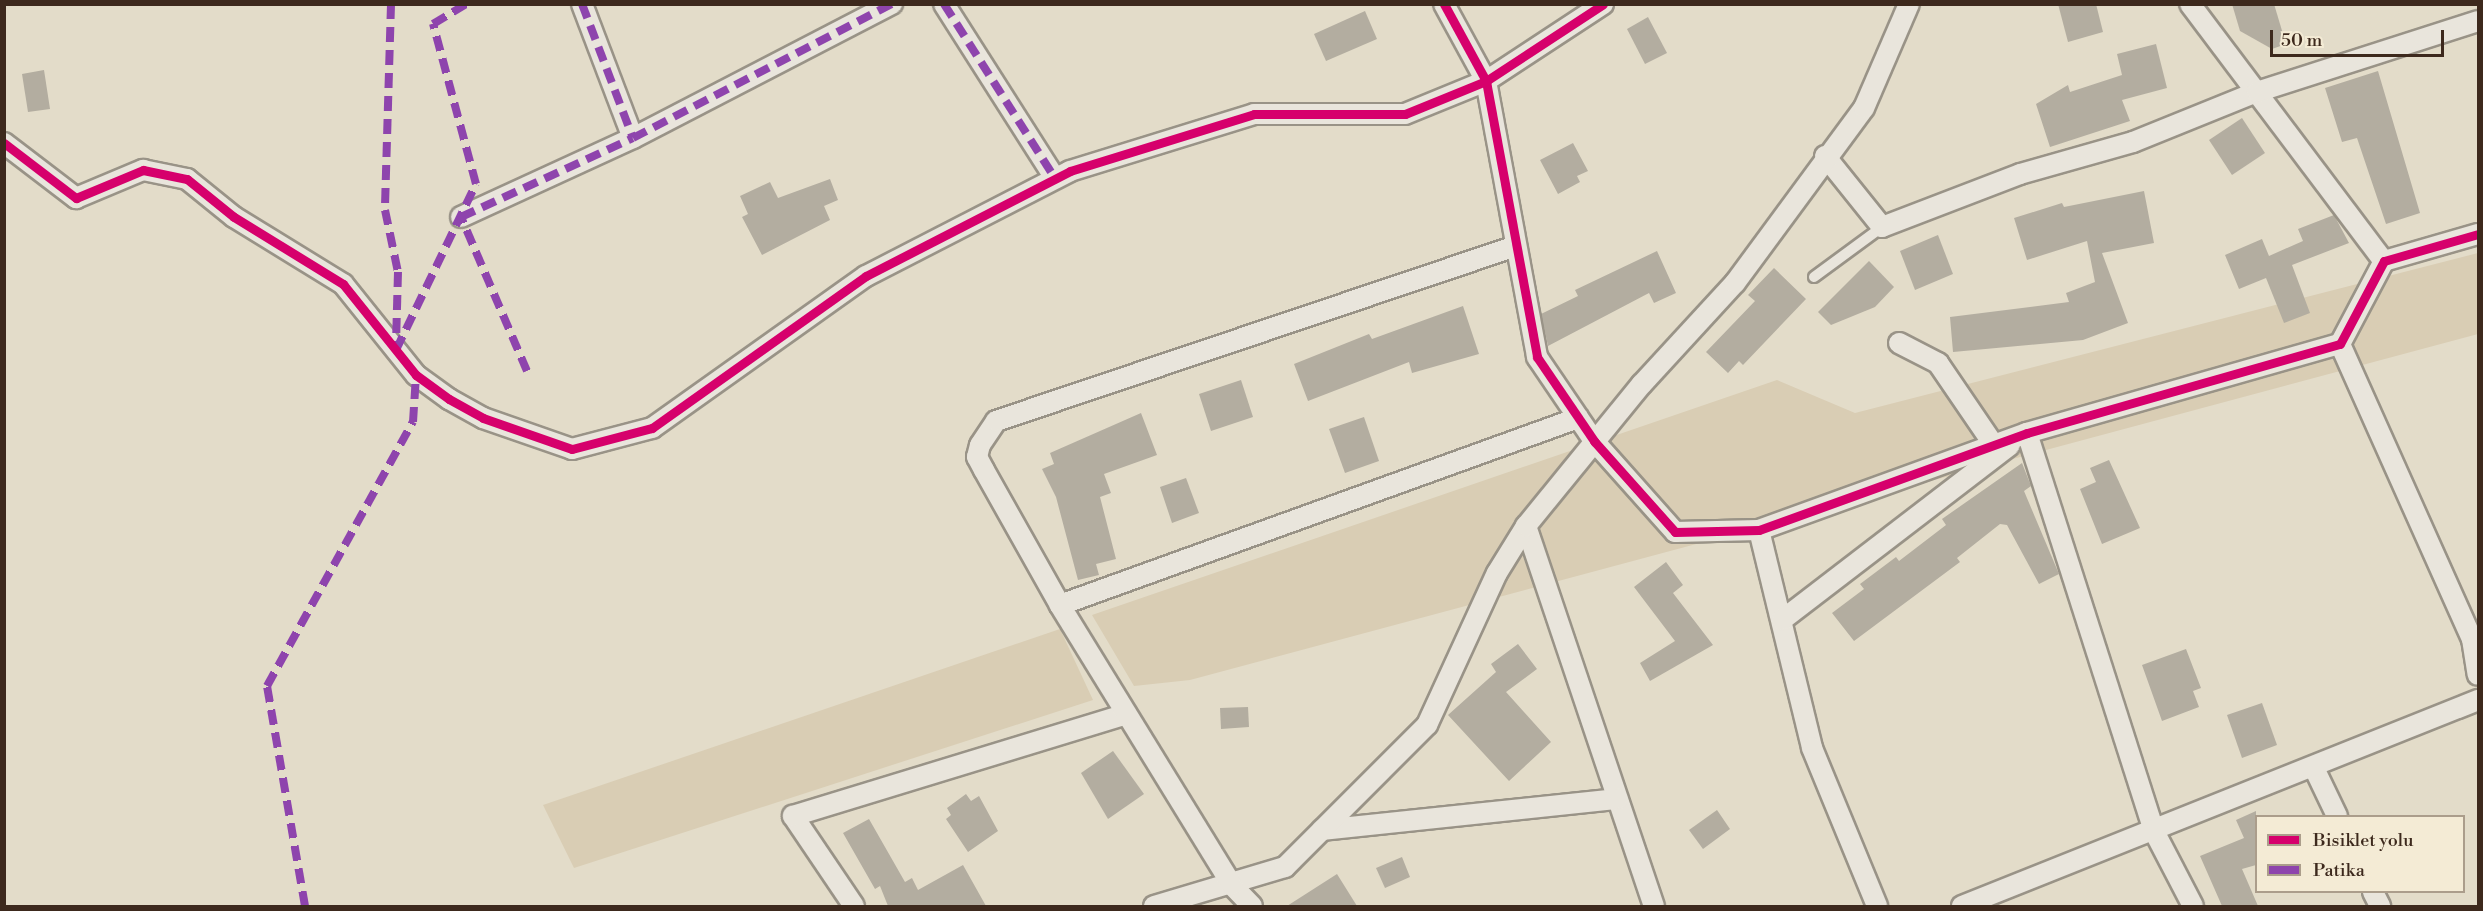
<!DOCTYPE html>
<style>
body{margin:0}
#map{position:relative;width:2483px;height:911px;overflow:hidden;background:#e3dcc9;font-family:"Libre Bodoni",serif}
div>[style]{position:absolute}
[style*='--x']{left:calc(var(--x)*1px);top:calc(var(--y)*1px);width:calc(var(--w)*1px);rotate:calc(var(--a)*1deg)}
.green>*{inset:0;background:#d9cdb4}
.building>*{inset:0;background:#b3ada0}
.roads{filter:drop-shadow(2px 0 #999387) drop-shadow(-2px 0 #999387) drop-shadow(0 2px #999387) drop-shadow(0 -2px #999387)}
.lane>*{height:10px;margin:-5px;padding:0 5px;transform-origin:5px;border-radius:5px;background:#e9e5dc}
.street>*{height:20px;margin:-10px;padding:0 10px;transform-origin:10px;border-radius:10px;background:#e9e5dc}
.quiet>*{height:8px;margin-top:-4px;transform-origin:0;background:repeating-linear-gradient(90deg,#8e44ad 0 15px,transparent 0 23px)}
.cycleway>*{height:9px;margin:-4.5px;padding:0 4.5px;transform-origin:4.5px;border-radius:4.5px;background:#d6006c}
span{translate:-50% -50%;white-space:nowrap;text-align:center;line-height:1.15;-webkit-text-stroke:4.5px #f4ebd5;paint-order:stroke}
.frame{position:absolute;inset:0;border:6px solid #3d291d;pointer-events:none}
.legend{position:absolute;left:2255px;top:815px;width:210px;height:78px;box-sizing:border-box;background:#f4ebd5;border:2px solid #ab9d8b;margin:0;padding:8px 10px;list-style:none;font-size:18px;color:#3d291d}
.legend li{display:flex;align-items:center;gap:12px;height:30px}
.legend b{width:30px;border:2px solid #ab9d8b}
.scale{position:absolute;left:2270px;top:30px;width:174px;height:27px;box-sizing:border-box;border:3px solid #3d291d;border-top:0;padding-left:8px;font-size:18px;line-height:21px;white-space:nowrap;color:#3d291d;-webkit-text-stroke:4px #f4ebd5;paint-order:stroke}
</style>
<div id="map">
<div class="green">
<div style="clip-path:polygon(2478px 253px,2478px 334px,1190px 680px,1134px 686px,1092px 615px,1777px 380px,1855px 413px)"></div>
<div style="clip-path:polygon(1060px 629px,1093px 700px,574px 868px,543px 805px)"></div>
</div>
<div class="building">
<div style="clip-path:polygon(2058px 4px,2096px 4px,2103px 32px,2068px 42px)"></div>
<div style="clip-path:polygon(2232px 4px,2274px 4px,2286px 44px,2272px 49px,2240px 31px)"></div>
<div style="clip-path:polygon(1365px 11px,1377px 39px,1326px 61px,1314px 34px)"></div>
<div style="clip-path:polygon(1648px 17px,1667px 53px,1645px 64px,1627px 29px)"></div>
<div style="clip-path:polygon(2156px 44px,2167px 88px,2122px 100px,2130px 121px,2050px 147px,2036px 104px,2068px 85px,2070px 92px,2122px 75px,2117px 54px)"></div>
<div style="clip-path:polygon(44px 70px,50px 109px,28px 112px,22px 74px)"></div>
<div style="clip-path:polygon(2378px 71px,2420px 213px,2386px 224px,2357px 138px,2342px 142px,2325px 88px)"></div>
<div style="clip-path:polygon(2242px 118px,2265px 153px,2232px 175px,2209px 140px)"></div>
<div style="clip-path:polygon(1573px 143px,1588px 171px,1577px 176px,1580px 182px,1558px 194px,1540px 160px)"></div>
<div style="clip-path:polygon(830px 179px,838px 200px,824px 206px,830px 220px,762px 255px,742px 217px,748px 214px,740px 196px,770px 182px,778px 198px)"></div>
<div style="clip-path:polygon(2144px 191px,2154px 243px,2102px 253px,2128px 323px,2083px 340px,1953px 352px,1950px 317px,2069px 302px,2066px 293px,2095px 282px,2087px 241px,2027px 260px,2014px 218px,2062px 203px,2064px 207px)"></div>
<div style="clip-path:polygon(2334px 215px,2349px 243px,2292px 265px,2310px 313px,2284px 323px,2266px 278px,2239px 289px,2225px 255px,2262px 239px,2269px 256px,2303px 241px,2298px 229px)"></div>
<div style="clip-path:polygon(1938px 235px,1953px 274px,1915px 290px,1900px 251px)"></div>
<div style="clip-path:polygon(1657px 251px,1676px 293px,1654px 303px,1649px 293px,1548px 346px,1541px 314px,1578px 296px,1575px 290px)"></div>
<div style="clip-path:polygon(1869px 261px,1894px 287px,1875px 307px,1831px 325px,1818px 312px)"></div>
<div style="clip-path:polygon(1774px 268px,1806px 299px,1743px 365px,1739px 361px,1728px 373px,1706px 352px,1755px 301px,1748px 295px)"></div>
<div style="clip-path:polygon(1463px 306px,1479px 354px,1412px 373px,1409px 362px,1308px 401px,1294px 364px,1369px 334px,1372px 339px)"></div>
<div style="clip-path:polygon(1241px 380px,1253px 417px,1211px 431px,1199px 394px)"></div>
<div style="clip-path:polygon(1141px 413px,1157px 455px,1104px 474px,1111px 493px,1100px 497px,1116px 559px,1096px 564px,1099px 575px,1078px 580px,1056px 497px,1042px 469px,1054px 464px,1050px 453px)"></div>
<div style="clip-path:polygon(1364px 417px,1379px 461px,1345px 473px,1329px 429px)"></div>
<div style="clip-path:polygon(2109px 460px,2140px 528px,2102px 544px,2080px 489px,2096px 482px,2090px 468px)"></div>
<div style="clip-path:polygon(2022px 463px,2031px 486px,2024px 491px,2059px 574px,2039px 584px,2007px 525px,2000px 524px,1957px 558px,1960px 562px,1854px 641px,1832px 613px,1864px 589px,1860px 584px,1896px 557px,1899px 561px,1946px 525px,1942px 519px)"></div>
<div style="clip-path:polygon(1186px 478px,1199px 513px,1172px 523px,1160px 487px)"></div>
<div style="clip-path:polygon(1666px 562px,1683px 585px,1673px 593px,1713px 645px,1650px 681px,1640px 663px,1675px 641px,1634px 587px)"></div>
<div style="clip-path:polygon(1518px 644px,1537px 669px,1506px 692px,1551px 742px,1509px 781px,1448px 715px,1496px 672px,1491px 664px)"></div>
<div style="clip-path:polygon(2186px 649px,2201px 688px,2193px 691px,2199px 707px,2162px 721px,2142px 665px)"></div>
<div style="clip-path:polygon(2262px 703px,2277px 745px,2242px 758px,2227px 715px)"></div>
<div style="clip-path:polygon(1248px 707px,1249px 727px,1221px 729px,1220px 708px)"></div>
<div style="clip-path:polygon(1113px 751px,1144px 794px,1108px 819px,1081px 773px)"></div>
<div style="clip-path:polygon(966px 794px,971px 801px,979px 796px,998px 831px,968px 852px,946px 819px,951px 815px,947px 808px)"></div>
<div style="clip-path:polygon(1717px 810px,1730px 829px,1703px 849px,1689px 830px)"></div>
<div style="clip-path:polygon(2256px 811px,2256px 865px,2242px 869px,2258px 906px,2222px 906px,2200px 856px,2244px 838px,2236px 820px)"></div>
<div style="clip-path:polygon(869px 819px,905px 882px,912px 878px,918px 890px,963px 865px,986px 906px,888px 906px,880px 886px,875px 889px,843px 833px)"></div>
<div style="clip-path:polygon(1402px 857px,1410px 877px,1385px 888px,1376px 868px)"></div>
<div style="clip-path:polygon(1337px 874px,1357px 906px,1287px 906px)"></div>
</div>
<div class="roads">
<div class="lane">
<div style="--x:1814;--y:277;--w:84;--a:-36.3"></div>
</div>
<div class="street">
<div style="--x:582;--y:4;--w:143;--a:69.2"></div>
<div style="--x:944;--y:4;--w:206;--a:57.5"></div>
<div style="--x:1444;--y:4;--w:88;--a:61.4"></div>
<div style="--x:1486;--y:81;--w:281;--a:79.5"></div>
<div style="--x:1537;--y:357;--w:102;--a:55.8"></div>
<div style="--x:1594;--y:441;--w:122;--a:48.3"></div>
<div style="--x:1675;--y:532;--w:84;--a:-1.4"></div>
<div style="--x:1759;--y:530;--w:285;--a:-19.9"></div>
<div style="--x:2027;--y:433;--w:325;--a:-15.9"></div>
<div style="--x:2340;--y:344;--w:94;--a:-62.1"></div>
<div style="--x:2384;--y:261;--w:98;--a:-16"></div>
<div style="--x:2190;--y:4;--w:322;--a:53"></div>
<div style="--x:4;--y:143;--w:91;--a:37.4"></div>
<div style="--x:76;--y:198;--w:73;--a:-22.7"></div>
<div style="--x:143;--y:170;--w:45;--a:11.6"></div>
<div style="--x:187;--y:179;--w:60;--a:39"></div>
<div style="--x:234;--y:217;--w:128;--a:31.6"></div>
<div style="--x:343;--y:284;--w:117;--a:51.3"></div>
<div style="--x:416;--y:375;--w:41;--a:36"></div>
<div style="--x:449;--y:399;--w:39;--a:29"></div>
<div style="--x:483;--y:418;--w:94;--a:19.2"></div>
<div style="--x:572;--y:449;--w:83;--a:-14.7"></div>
<div style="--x:652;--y:428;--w:262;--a:-35.4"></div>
<div style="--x:866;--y:276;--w:229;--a:-27.2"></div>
<div style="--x:1070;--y:171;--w:193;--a:-17.2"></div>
<div style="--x:1254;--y:114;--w:151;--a:0"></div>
<div style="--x:1405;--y:114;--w:87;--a:-22.2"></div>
<div style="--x:1486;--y:81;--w:140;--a:-33.3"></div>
<div style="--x:1825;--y:156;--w:91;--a:51.2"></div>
<div style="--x:1882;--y:227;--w:148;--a:-21"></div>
<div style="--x:2020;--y:174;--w:117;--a:-15.8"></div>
<div style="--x:2133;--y:142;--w:134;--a:-22"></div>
<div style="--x:2257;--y:92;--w:232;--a:-17.8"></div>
<div style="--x:461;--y:217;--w:189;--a:-24.7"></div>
<div style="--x:633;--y:138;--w:292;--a:-27.4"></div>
<div style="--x:1899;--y:343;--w:44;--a:27.1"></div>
<div style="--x:1938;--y:363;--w:99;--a:55.7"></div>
<div style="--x:2340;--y:344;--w:323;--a:65.9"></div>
<div style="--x:2472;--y:639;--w:36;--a:81"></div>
<div style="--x:2027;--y:433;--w:420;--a:72.3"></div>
<div style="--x:2155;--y:833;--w:82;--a:62.5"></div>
<div style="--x:1526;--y:526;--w:401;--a:71.4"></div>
<div style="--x:1759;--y:530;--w:224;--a:76.3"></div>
<div style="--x:1812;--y:748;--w:171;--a:67.6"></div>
<div style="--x:1060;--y:605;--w:551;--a:-19.85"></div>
<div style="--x:1782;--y:620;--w:287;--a:-37.5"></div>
<div style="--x:2315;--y:770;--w:51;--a:64.4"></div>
<div style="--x:1322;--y:830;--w:297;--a:-6"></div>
<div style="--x:2373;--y:892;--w:16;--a:63"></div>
<div style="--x:854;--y:906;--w:109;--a:-124.1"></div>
<div style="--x:793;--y:816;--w:348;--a:-17"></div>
<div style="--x:1154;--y:906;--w:137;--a:-16.6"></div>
<div style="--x:1285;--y:867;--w:201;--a:-45"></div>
<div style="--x:1427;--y:725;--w:167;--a:-65.3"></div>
<div style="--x:1497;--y:573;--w:55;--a:-58.3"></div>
<div style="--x:1526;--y:526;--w:183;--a:-50.8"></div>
<div style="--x:1642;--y:384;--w:137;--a:-47.4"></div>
<div style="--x:1735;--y:283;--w:217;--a:-53.6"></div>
<div style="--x:1864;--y:108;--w:113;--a:-66.6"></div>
<div style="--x:1252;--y:906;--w:29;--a:-134"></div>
<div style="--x:1232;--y:885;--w:329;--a:-121.6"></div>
<div style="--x:1060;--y:605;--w:155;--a:-119.4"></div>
<div style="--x:984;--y:470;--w:15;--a:-118"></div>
<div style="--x:977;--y:457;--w:12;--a:-76"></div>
<div style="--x:980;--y:445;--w:29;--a:-56"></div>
<div style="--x:996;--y:421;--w:545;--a:-18.6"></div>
<div style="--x:1962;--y:906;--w:556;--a:-21.76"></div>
</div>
</div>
<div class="quiet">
<div style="--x:391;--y:4;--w:206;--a:91.7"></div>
<div style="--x:385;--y:210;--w:63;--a:78.2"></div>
<div style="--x:398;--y:272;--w:72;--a:91.6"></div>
<div style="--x:582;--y:4;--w:143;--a:69.2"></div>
<div style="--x:944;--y:4;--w:206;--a:57.5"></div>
<div style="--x:396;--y:350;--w:184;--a:-64.3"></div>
<div style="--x:476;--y:184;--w:166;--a:-105"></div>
<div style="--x:433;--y:24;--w:39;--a:-31"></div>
<div style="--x:527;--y:371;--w:168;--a:-113.2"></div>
<div style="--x:461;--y:217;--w:189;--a:-24.7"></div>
<div style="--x:633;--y:138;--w:292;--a:-27.4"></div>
<div style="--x:305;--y:906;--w:223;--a:-99.8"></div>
<div style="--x:267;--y:686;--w:302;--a:-61.1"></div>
<div style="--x:413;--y:422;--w:47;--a:-86.3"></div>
</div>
<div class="cycleway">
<div style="--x:1444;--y:4;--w:88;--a:61.4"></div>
<div style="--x:1486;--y:81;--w:281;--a:79.5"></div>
<div style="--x:1537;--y:357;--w:102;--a:55.8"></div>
<div style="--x:1594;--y:441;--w:122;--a:48.3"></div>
<div style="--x:1675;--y:532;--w:84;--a:-1.4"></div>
<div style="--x:1759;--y:530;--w:285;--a:-19.9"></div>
<div style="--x:2027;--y:433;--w:325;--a:-15.9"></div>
<div style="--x:2340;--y:344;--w:94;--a:-62.1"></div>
<div style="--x:2384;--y:261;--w:98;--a:-16"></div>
<div style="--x:4;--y:143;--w:91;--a:37.4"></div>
<div style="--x:76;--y:198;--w:73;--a:-22.7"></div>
<div style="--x:143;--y:170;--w:45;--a:11.6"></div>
<div style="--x:187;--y:179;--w:60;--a:39"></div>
<div style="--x:234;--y:217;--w:128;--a:31.6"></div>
<div style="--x:343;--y:284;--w:117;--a:51.3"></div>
<div style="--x:416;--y:375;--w:41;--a:36"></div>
<div style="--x:449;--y:399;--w:39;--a:29"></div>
<div style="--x:483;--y:418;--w:94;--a:19.2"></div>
<div style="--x:572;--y:449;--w:83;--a:-14.7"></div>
<div style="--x:652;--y:428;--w:262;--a:-35.4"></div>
<div style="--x:866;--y:276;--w:229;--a:-27.2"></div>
<div style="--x:1070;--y:171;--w:193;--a:-17.2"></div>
<div style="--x:1254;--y:114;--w:151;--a:0"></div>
<div style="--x:1405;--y:114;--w:87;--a:-22.2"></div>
<div style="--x:1486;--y:81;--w:140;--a:-33.3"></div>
</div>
<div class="frame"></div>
<ul class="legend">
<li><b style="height:8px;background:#d6006c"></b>Bisiklet yolu</li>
<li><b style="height:8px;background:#8e44ad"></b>Patika</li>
</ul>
<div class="scale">50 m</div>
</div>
